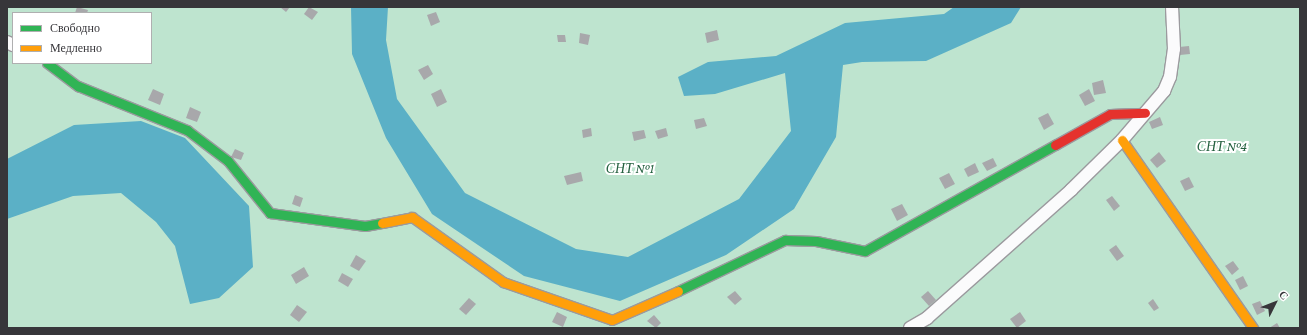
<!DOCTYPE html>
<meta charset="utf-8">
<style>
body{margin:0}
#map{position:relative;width:1307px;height:335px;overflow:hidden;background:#e4e3e9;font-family:"Crimson Pro",serif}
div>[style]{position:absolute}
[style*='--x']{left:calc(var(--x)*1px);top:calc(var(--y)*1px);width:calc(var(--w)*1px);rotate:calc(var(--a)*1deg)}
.green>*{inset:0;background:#bee4cf}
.water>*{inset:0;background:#5bb0c6}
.building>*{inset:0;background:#a8a8ab}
.roads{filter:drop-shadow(1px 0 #9b9a9e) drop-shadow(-1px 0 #9b9a9e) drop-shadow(0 1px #9b9a9e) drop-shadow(0 -1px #9b9a9e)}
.street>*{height:12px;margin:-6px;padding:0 6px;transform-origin:6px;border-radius:6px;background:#fbfbfc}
.fast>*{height:9px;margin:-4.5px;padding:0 4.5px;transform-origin:4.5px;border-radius:4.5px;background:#30b455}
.slow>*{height:9px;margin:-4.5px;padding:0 4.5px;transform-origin:4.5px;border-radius:4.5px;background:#ff9f0a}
.jam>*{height:9px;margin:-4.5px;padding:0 4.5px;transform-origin:4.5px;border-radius:4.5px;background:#e5322d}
span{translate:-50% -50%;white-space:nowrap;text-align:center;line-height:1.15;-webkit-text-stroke:4px #fff;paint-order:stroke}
.park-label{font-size:14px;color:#256140;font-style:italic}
.frame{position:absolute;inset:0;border:8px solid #37363a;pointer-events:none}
.legend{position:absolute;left:12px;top:12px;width:140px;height:52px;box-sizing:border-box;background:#fff;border:1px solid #afafb0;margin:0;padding:5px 7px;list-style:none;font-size:12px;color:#37363a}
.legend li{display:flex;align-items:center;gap:8px;height:20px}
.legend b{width:20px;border:1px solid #afafb0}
.north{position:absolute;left:1255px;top:283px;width:40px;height:40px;-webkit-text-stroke:3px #fff;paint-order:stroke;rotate:48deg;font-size:11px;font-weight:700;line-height:16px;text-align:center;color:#37363a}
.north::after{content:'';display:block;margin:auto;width:14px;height:18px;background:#37363a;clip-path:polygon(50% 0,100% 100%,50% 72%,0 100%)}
</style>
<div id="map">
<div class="green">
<div style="clip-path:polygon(evenodd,7px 7px,1300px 7px,1300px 328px,7px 328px,7px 7px,13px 13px,151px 13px,151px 63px,13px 63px,13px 13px)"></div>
</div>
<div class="water">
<div style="clip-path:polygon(351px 7px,388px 7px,386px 40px,397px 99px,465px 193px,576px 249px,628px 257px,739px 199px,791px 131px,785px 73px,715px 94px,684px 96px,678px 77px,708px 62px,776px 56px,845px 23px,944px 14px,954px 7px,1021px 7px,1011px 23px,926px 61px,862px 62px,843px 65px,836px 137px,794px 209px,726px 255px,620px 301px,524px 276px,432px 214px,386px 138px,352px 54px)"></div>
<div style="clip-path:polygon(141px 121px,185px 138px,249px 206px,253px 267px,219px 298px,190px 304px,175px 246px,156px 222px,121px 193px,73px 196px,7px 219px,7px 159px,74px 125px)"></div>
</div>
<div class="building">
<div style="clip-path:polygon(77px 7px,88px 10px,87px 13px,75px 13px)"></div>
<div style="clip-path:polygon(280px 7px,290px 7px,286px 12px)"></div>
<div style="clip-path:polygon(309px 7px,318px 12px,312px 20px,304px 14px)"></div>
<div style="clip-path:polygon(436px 12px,440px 22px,431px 26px,427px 15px)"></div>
<div style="clip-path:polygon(717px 30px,719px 40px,707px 43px,705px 33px)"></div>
<div style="clip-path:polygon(580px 33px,590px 35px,588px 45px,579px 43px)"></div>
<div style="clip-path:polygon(557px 35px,565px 35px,566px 42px,558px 42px)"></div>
<div style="clip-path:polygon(1189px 46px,1190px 54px,1180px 55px,1179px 47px)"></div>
<div style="clip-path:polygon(428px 65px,433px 74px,424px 80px,418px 70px)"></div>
<div style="clip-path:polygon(1103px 80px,1106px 93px,1094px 95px,1092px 83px)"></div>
<div style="clip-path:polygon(153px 89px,164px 94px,160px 105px,148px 100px)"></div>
<div style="clip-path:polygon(441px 89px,447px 102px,437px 107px,431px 94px)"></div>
<div style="clip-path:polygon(1089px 89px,1095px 101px,1085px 106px,1079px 95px)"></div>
<div style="clip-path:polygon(190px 107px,201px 112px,197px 122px,186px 118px)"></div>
<div style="clip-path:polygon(1048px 113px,1054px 124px,1044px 130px,1038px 118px)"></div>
<div style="clip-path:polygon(1160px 117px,1163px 125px,1152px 129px,1149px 122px)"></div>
<div style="clip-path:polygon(704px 118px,707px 126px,696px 129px,694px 120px)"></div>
<div style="clip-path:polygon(591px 128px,592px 136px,583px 138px,582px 130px)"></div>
<div style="clip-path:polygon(666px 128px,668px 136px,658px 139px,655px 131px)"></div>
<div style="clip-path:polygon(644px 130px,646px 138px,634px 141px,632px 132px)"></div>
<div style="clip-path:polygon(235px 149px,244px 153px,241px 160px,231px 157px)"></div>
<div style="clip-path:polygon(1159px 152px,1166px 161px,1157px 168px,1150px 160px)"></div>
<div style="clip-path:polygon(993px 158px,997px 166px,987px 171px,982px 163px)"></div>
<div style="clip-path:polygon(975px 163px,979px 172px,968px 177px,964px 169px)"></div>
<div style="clip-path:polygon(581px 172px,583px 181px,567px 185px,564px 176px)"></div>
<div style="clip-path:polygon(949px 173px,955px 184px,945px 189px,939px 178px)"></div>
<div style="clip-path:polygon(1189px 177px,1194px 187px,1185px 191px,1180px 181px)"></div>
<div style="clip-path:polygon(295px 195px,303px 198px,300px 207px,292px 204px)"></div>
<div style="clip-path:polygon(1112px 196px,1120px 206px,1114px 211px,1106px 200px)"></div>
<div style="clip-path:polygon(902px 204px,908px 215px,897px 221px,891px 209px)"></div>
<div style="clip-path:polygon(1116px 245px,1124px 256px,1117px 261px,1109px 250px)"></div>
<div style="clip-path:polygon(356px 255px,366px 261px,359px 271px,350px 266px)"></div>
<div style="clip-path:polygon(1233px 261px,1239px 269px,1232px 275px,1225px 266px)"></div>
<div style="clip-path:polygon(304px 267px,309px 276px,296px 284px,291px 275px)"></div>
<div style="clip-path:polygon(342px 273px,353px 279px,348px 287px,338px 281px)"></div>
<div style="clip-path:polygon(1243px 276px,1248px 286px,1240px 290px,1235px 280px)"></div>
<div style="clip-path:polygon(735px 291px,742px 299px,735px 305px,727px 297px)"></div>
<div style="clip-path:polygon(928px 291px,936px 300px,929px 306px,921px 297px)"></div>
<div style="clip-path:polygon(469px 298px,476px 304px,466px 315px,459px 309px)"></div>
<div style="clip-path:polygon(1153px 299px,1159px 308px,1154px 311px,1148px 303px)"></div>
<div style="clip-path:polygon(1260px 301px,1265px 311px,1257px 315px,1252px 304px)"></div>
<div style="clip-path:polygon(297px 305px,307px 312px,299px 322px,290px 315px)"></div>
<div style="clip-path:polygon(557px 312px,567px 317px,563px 327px,552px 322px)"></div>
<div style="clip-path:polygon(1020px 312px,1026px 321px,1017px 328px,1010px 319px)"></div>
<div style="clip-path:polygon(654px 315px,661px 323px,656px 328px,647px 321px)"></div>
<div style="clip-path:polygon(1277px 323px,1280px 328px,1269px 328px)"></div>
</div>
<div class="roads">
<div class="street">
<div style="--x:7;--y:42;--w:7;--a:27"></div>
<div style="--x:910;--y:328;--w:20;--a:-30"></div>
<div style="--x:927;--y:318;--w:193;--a:-41.6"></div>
<div style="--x:1071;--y:190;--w:71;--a:-44.4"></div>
<div style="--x:1122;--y:140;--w:65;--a:-49.4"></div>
<div style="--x:1164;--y:91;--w:15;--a:-67"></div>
<div style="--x:1170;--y:77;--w:28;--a:-82"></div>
<div style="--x:1174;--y:49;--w:42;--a:-92.7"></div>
</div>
<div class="fast">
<div style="--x:47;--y:63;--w:39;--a:37"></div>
<div style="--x:78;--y:86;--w:118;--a:22"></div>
<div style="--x:187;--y:130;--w:51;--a:37.1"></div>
<div style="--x:228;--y:161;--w:67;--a:51.1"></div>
<div style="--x:270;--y:213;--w:96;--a:7.8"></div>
<div style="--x:365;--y:226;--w:17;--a:-10"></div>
<div style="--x:678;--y:291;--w:119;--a:-25.5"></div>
<div style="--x:785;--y:240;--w:31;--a:2"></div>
<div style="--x:816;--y:241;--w:50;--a:11.5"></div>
<div style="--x:865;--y:251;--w:218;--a:-29.2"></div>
</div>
<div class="slow">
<div style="--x:1122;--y:140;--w:229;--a:55.1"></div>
<div style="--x:382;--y:223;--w:31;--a:-11"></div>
<div style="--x:412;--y:217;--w:112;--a:35.5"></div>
<div style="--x:503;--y:282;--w:115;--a:19.2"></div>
<div style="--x:612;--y:320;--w:72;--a:-23.7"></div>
</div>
<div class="jam">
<div style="--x:1055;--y:145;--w:63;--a:-29.4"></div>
<div style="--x:1110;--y:114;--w:35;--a:-2"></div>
</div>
</div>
<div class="park-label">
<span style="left:1222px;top:146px">СНТ №4</span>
<span style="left:630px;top:168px">СНТ №1</span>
</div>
<div class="frame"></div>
<ul class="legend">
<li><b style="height:5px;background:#30b455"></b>Свободно</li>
<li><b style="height:5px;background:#ff9f0a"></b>Медленно</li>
</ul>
<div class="north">С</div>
</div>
